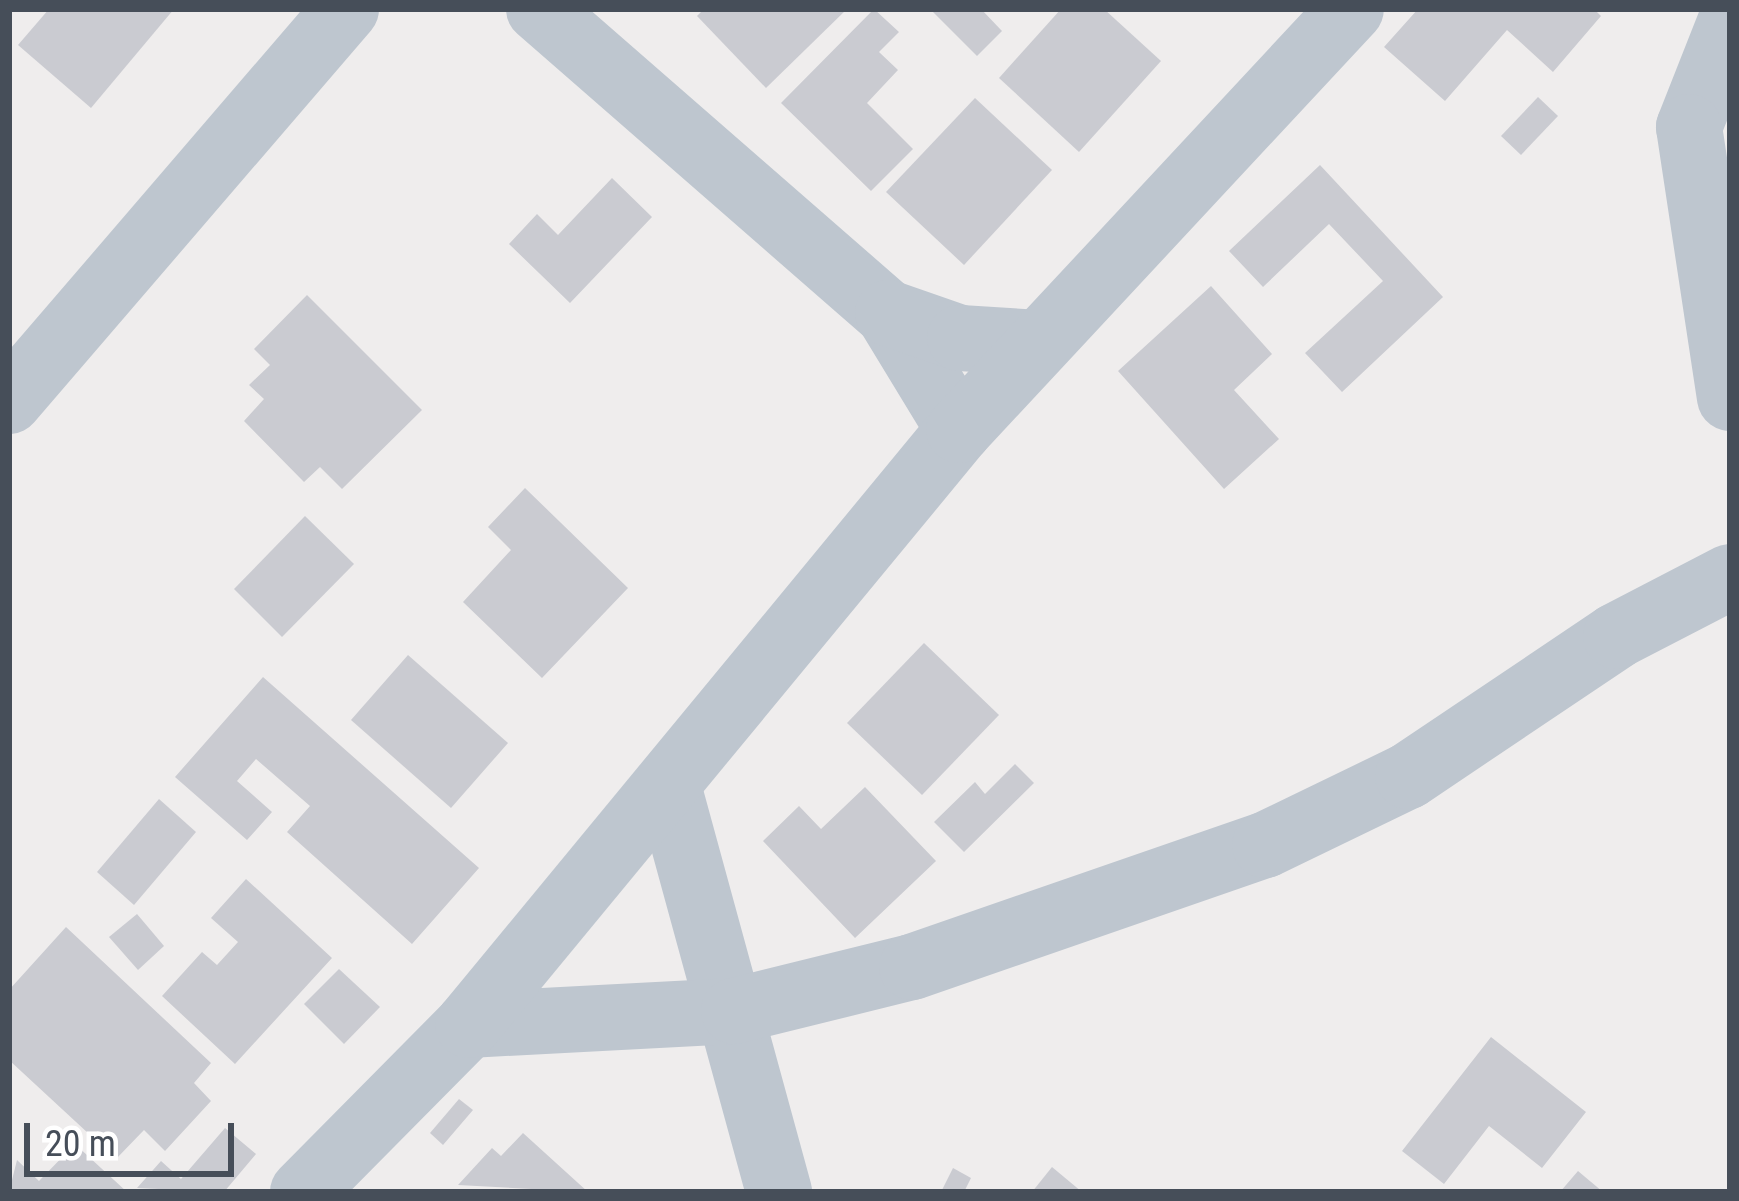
<!DOCTYPE html>
<style>
body{margin:0}
#map{position:relative;width:1739px;height:1201px;overflow:hidden;background:#efeded;font-family:"Roboto Condensed",sans-serif}
div>[style]{position:absolute}
[style*='--x']{left:calc(var(--x)*1px);top:calc(var(--y)*1px);width:calc(var(--w)*1px);rotate:calc(var(--a)*1deg)}
.building>*{inset:0;background:#cacbd1}
.street>*{height:66px;margin:-33px;padding:0 33px;transform-origin:33px;border-radius:33px;background:#bec6cf}
span{translate:-50% -50%;white-space:nowrap;text-align:center;line-height:1.15;-webkit-text-stroke:9px #fff;paint-order:stroke}
.frame{position:absolute;inset:0;border:12px solid #464e59;pointer-events:none}
.scale{position:absolute;left:24px;top:1123px;width:210px;height:54px;box-sizing:border-box;border:6px solid #464e59;border-top:0;padding-left:15px;font-size:36px;line-height:42px;white-space:nowrap;color:#464e59;-webkit-text-stroke:9px #fff;paint-order:stroke}
</style>
<div id="map">
<div class="building">
<div style="clip-path:polygon(49px 9px,174px 9px,91px 108px,18px 45px)"></div>
<div style="clip-path:polygon(704px 9px,847px 9px,766px 88px,697px 16px)"></div>
<div style="clip-path:polygon(874px 9px,899px 32px,879px 52px,898px 70px,867px 103px,913px 149px,871px 191px,781px 103px)"></div>
<div style="clip-path:polygon(930px 9px,981px 9px,1002px 31px,977px 56px)"></div>
<div style="clip-path:polygon(1061px 9px,1104px 9px,1161px 61px,1079px 152px,999px 78px)"></div>
<div style="clip-path:polygon(1418px 9px,1594px 9px,1601px 16px,1553px 72px,1507px 30px,1445px 101px,1384px 47px)"></div>
<div style="clip-path:polygon(1538px 97px,1558px 116px,1521px 155px,1501px 136px)"></div>
<div style="clip-path:polygon(975px 98px,1052px 170px,964px 265px,886px 192px)"></div>
<div style="clip-path:polygon(1320px 165px,1443px 297px,1342px 392px,1305px 353px,1383px 281px,1329px 224px,1263px 287px,1229px 251px)"></div>
<div style="clip-path:polygon(612px 178px,652px 217px,570px 303px,509px 244px,537px 214px,558px 235px)"></div>
<div style="clip-path:polygon(1211px 286px,1272px 354px,1234px 390px,1279px 439px,1224px 489px,1118px 371px)"></div>
<div style="clip-path:polygon(307px 295px,422px 410px,342px 489px,320px 467px,304px 482px,244px 421px,264px 399px,249px 385px,270px 365px,254px 349px)"></div>
<div style="clip-path:polygon(525px 488px,628px 588px,542px 678px,463px 602px,511px 550px,488px 527px)"></div>
<div style="clip-path:polygon(305px 516px,354px 564px,282px 637px,234px 589px)"></div>
<div style="clip-path:polygon(924px 643px,999px 715px,922px 795px,847px 723px)"></div>
<div style="clip-path:polygon(408px 655px,508px 743px,451px 808px,351px 720px)"></div>
<div style="clip-path:polygon(263px 677px,479px 868px,412px 944px,287px 832px,310px 806px,256px 759px,237px 781px,272px 812px,247px 840px,175px 777px)"></div>
<div style="clip-path:polygon(1015px 764px,1034px 783px,964px 852px,934px 822px,975px 782px,985px 794px)"></div>
<div style="clip-path:polygon(865px 787px,936px 861px,855px 938px,763px 841px,799px 806px,821px 829px)"></div>
<div style="clip-path:polygon(159px 799px,196px 832px,134px 905px,97px 872px)"></div>
<div style="clip-path:polygon(246px 879px,332px 958px,235px 1064px,162px 996px,202px 952px,217px 965px,238px 942px,211px 918px)"></div>
<div style="clip-path:polygon(137px 914px,164px 946px,138px 970px,109px 937px)"></div>
<div style="clip-path:polygon(66px 927px,211px 1063px,194px 1083px,211px 1101px,165px 1151px,144px 1130px,116px 1159px,9px 1060px,9px 990px)"></div>
<div style="clip-path:polygon(339px 969px,380px 1007px,344px 1044px,304px 1004px)"></div>
<div style="clip-path:polygon(1491px 1037px,1586px 1112px,1542px 1168px,1489px 1126px,1444px 1184px,1402px 1151px)"></div>
<div style="clip-path:polygon(459px 1099px,473px 1110px,443px 1145px,430px 1133px)"></div>
<div style="clip-path:polygon(225px 1128px,256px 1154px,224px 1192px,137px 1188px,161px 1161px,181px 1179px)"></div>
<div style="clip-path:polygon(523px 1133px,588px 1192px,458px 1185px,492px 1148px,501px 1156px)"></div>
<div style="clip-path:polygon(75px 1144px,127px 1192px,9px 1192px,17px 1160px,39px 1181px)"></div>
<div style="clip-path:polygon(1052px 1167px,1082px 1192px,1032px 1192px)"></div>
<div style="clip-path:polygon(953px 1168px,971px 1178px,964px 1192px,941px 1192px)"></div>
<div style="clip-path:polygon(1578px 1171px,1603px 1192px,1560px 1192px)"></div>
</div>
<div class="street">
<div style="--x:539;--y:9;--w:463;--a:41.1"></div>
<div style="--x:888;--y:313;--w:137;--a:58.7"></div>
<div style="--x:1730;--y:23;--w:112;--a:111.5"></div>
<div style="--x:1689;--y:127;--w:274;--a:81.4"></div>
<div style="--x:888;--y:313;--w:76;--a:19.1"></div>
<div style="--x:960;--y:338;--w:79;--a:3.6"></div>
<div style="--x:9;--y:401;--w:517;--a:-49.31"></div>
<div style="--x:668;--y:786;--w:421;--a:74.7"></div>
<div style="--x:468;--y:1025;--w:266;--a:-3"></div>
<div style="--x:734;--y:1011;--w:183;--a:-13.9"></div>
<div style="--x:912;--y:967;--w:373;--a:-19.1"></div>
<div style="--x:1265;--y:845;--w:159;--a:-25.8"></div>
<div style="--x:1408;--y:776;--w:251;--a:-33.9"></div>
<div style="--x:1616;--y:636;--w:128;--a:-27.4"></div>
<div style="--x:303;--y:1192;--w:235;--a:-45.3"></div>
<div style="--x:468;--y:1025;--w:771;--a:-50.47"></div>
<div style="--x:959;--y:430;--w:575;--a:-47.04"></div>
</div>
<div class="frame"></div>
<div class="scale">20 m</div>
</div>
